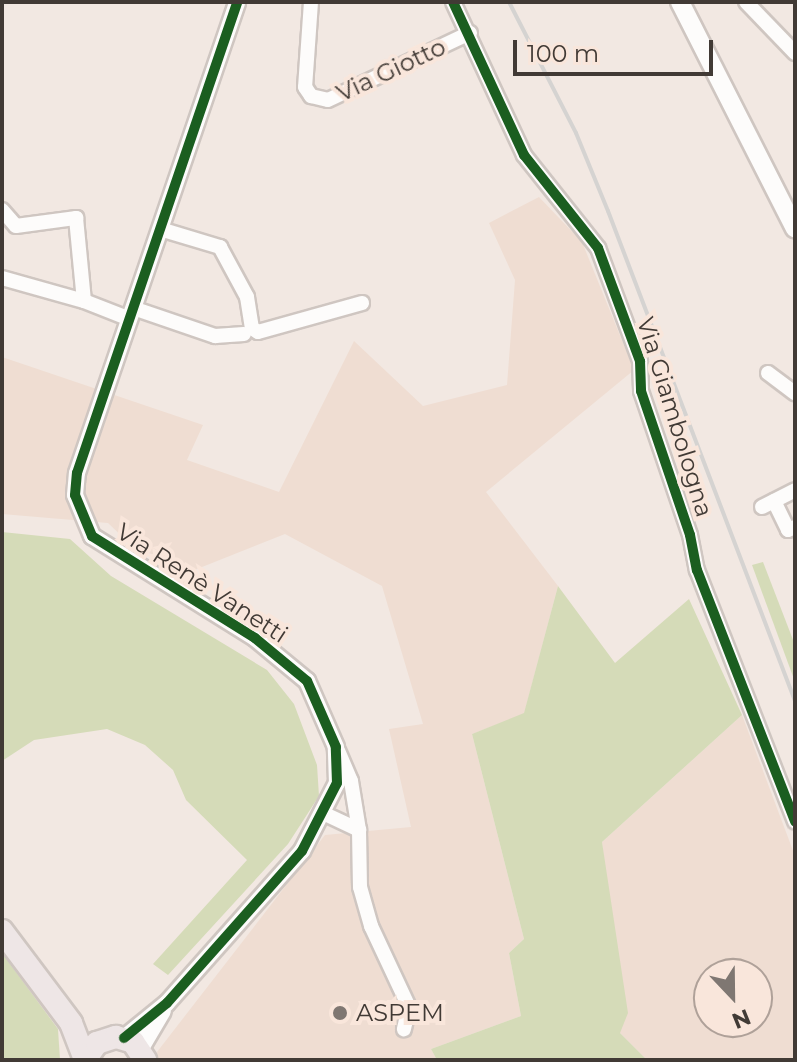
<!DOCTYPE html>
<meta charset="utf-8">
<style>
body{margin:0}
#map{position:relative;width:797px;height:1062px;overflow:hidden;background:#f2e8e2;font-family:Montserrat,sans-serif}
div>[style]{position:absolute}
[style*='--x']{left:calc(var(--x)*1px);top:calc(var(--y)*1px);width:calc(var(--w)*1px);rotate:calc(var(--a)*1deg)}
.built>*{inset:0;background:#efddd2}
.green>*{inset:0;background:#d5dbb8}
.roads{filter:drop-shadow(2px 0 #cfc6c1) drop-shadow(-2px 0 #cfc6c1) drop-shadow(0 2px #cfc6c1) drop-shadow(0 -2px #cfc6c1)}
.minor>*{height:14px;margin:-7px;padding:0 7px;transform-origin:7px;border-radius:7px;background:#fdfcfb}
.tertiary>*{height:16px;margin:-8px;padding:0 8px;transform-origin:8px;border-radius:8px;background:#fdfcfb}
.secondary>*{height:18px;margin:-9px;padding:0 9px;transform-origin:9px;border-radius:9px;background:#fdfcfb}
.primary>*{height:22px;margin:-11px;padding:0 11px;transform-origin:11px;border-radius:11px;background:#eee6e6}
.rail>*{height:4px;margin:-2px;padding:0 2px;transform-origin:2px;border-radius:2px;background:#d5d3d1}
.cycleway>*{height:10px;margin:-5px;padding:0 5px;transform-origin:5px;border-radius:5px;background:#1b5e20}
.dots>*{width:22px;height:22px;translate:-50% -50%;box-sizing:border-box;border:4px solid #f9e6db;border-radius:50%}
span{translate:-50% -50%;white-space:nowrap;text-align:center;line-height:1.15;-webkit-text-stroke:8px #f9e6db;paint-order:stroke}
.street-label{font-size:24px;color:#413a35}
.poi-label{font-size:24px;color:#413a35}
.left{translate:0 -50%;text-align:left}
.frame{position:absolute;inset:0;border:4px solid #413a35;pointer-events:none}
.north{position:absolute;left:693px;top:958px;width:80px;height:80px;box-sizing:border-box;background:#f9e6db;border:2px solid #afa199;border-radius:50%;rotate:158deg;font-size:22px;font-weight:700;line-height:32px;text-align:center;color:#413a35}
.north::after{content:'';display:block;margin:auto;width:28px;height:36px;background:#7f7772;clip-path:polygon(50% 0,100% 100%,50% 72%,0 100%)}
.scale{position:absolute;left:513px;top:40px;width:200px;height:36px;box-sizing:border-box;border:4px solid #413a35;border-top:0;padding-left:10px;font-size:24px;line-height:28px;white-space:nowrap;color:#413a35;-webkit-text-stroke:6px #f9e6db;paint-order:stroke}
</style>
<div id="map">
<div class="built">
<div style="clip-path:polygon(539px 197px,582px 242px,634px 370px,486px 492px,558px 586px,524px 714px,472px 734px,524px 939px,509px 953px,521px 1016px,431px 1049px,437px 1060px,158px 1060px,157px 1052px,325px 835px,411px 827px,389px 729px,423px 724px,382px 586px,285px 534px,192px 571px,132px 546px,108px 523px,2px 514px,2px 357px,203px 425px,187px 460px,279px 492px,354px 341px,423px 406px,507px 385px,515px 280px,489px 223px)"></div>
<div style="clip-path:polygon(evenodd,742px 715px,795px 856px,795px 1060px,647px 1060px,620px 1033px,602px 842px,742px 715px,709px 974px,757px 974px,757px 1022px,709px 1022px,709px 974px)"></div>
</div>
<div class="green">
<div style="clip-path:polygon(2px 532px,70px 539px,111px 576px,267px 670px,294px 704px,317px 765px,319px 796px,288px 844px,168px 975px,153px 964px,247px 860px,186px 800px,173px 770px,145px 745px,107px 729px,34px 740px,2px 761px)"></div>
<div style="clip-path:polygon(763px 562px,795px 645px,795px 682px,752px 565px)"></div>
<div style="clip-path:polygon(558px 586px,615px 663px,689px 599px,742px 715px,602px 842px,628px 1013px,620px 1033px,647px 1060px,437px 1060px,431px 1049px,521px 1016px,509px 953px,524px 939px,472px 734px,524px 713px)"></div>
<div style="clip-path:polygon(2px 953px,58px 1029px,60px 1060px,2px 1060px)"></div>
</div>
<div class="roads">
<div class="minor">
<div style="--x:311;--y:2;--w:85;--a:94"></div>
<div style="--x:305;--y:87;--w:11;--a:56"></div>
<div style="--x:311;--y:96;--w:17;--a:13"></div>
<div style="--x:328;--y:100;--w:157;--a:-25.3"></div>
<div style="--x:453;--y:2;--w:169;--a:65.1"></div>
<div style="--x:524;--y:155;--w:119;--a:51.5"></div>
<div style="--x:598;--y:248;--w:121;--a:69.6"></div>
<div style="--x:640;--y:361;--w:30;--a:88"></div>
<div style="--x:641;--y:391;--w:152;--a:71.2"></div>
<div style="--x:690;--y:535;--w:36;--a:79"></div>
<div style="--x:697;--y:570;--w:270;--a:68.7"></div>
<div style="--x:746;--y:2;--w:71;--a:46.1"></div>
<div style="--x:2;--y:210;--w:21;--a:49"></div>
<div style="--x:16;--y:226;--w:61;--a:-7.6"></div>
<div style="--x:76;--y:218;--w:83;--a:84.5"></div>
<div style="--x:84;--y:301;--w:49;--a:21.4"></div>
<div style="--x:160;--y:229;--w:63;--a:16.7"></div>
<div style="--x:220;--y:247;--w:57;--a:61.6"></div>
<div style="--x:247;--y:297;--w:31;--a:81"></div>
<div style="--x:252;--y:328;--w:7;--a:34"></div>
<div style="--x:258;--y:332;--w:108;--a:-15.6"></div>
<div style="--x:2;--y:278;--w:85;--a:15.7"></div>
<div style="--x:133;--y:308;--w:87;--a:18.9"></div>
<div style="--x:215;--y:336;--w:29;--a:-4"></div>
<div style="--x:768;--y:373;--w:34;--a:37"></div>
<div style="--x:774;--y:501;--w:32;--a:64"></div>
<div style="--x:788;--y:530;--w:8;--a:-23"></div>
<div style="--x:762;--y:507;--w:37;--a:-27"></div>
<div style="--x:325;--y:814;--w:38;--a:25"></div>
<div style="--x:359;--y:830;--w:50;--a:-99.3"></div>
<div style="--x:351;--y:781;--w:33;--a:-113"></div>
<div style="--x:359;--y:830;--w:57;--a:89"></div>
<div style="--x:360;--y:887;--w:41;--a:74.2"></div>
<div style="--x:371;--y:926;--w:89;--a:64.9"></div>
<div style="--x:409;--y:1007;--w:23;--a:103"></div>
</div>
<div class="tertiary">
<div style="--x:124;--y:1038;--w:55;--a:-39.1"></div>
<div style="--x:167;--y:1003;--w:203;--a:-48.4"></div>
<div style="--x:302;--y:851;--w:76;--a:-62.8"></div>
<div style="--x:337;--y:783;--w:36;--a:-92"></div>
<div style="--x:336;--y:747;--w:72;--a:-113.7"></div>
<div style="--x:307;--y:681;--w:67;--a:-140.4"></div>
<div style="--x:255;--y:638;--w:192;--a:-148"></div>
<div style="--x:92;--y:536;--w:44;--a:-112.5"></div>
<div style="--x:75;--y:495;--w:22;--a:-85"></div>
<div style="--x:77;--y:473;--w:497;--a:-71.2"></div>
<div style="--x:140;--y:1050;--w:45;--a:-59.5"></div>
</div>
<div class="secondary">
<div style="--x:680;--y:2;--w:254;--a:63.1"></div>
</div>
<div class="primary">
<div style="--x:2;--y:931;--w:115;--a:53.1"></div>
<div style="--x:71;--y:1023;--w:40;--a:69"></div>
<div style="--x:85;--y:1060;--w:21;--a:-55"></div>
<div style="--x:97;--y:1043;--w:20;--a:-18"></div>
<div style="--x:116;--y:1037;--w:18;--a:16"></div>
<div style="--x:133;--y:1042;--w:22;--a:56"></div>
</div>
</div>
<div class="rail">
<div style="--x:509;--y:2;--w:147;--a:62.9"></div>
<div style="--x:576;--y:133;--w:84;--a:67.7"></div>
<div style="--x:608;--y:211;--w:524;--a:69.11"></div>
</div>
<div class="cycleway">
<div style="--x:453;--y:2;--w:169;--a:65.1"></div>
<div style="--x:524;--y:155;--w:119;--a:51.5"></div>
<div style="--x:598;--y:248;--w:121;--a:69.6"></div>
<div style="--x:640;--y:361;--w:30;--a:88"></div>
<div style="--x:641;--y:391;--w:152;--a:71.2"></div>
<div style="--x:690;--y:535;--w:36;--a:79"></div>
<div style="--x:697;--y:570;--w:270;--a:68.7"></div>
<div style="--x:124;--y:1038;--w:55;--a:-39.1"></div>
<div style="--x:167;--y:1003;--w:203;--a:-48.4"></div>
<div style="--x:302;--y:851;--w:76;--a:-62.8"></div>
<div style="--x:337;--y:783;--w:36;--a:-92"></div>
<div style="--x:336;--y:747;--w:72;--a:-113.7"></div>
<div style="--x:307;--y:681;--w:67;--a:-140.4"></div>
<div style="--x:255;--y:638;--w:192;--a:-148"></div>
<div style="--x:92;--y:536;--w:44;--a:-112.5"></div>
<div style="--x:75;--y:495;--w:22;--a:-85"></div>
<div style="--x:77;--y:473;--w:497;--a:-71.2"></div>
</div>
<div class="dots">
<div style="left:340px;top:1013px;background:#7f7772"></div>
</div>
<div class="street-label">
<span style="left:391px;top:70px;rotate:-25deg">Via Giotto</span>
<span style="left:675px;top:417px;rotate:73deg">Via Giambologna</span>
<span style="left:202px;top:583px;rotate:33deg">Via Renè Vanetti</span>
</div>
<div class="poi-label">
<span class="left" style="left:356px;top:1013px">ASPEM</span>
</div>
<div class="frame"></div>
<div class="north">N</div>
<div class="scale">100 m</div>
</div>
